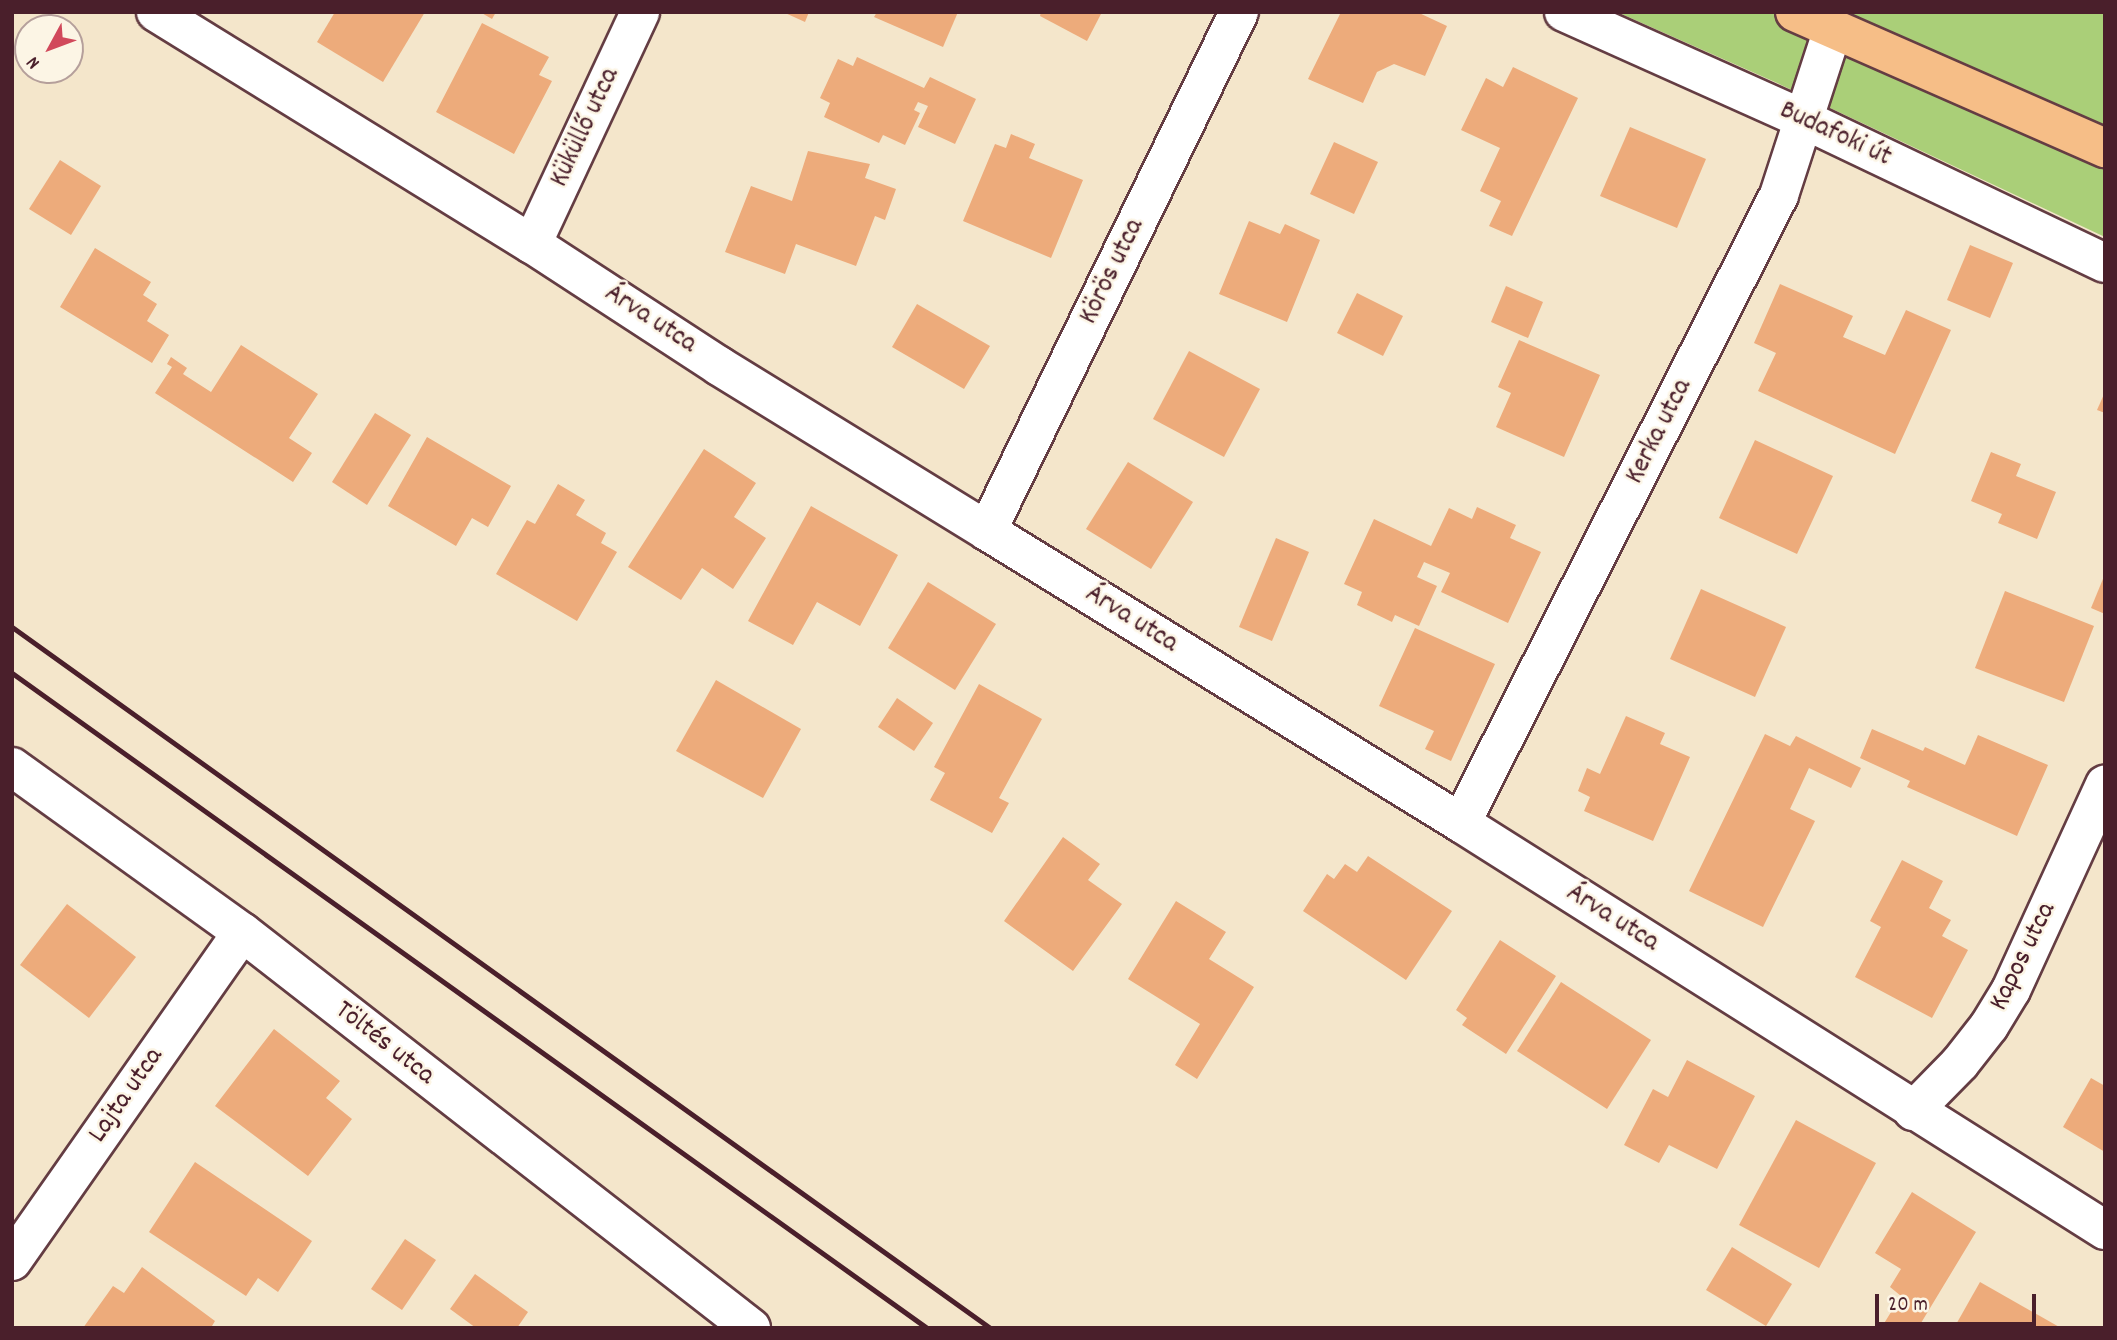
<!DOCTYPE html>
<meta charset="utf-8">
<style>
body{margin:0}
#map{position:relative;width:2117px;height:1340px;overflow:hidden;background:#f4e6cb;font-family:Dekko,sans-serif}
div>[style]{position:absolute}
[style*='--x']{left:calc(var(--x)*1px);top:calc(var(--y)*1px);width:calc(var(--w)*1px);rotate:calc(var(--a)*1deg)}
.green>*{inset:0;background:#aacf78}
.building>*{inset:0;background:#edab7b}
.roads{filter:drop-shadow(2px 0 #643d43) drop-shadow(-2px 0 #643d43) drop-shadow(0 2px #643d43) drop-shadow(0 -2px #643d43)}
.minor>*{height:38px;margin:-19px;padding:0 19px;transform-origin:19px;border-radius:19px;background:#fff}
.major>*{height:38px;margin:-19px;padding:0 19px;transform-origin:19px;border-radius:19px;background:#f6be87}
.rail>*{height:5px;margin:-2.5px;padding:0 2.5px;transform-origin:2.5px;border-radius:2.5px;background:#4a1f2b}
span{translate:-50% -50%;white-space:nowrap;text-align:center;line-height:1.15;-webkit-text-stroke:5px #fcf5e5;paint-order:stroke}
.street-label{font-size:28px;color:#4a1f2b}
.frame{position:absolute;inset:0;border:14px solid #4a1f2b;pointer-events:none}
.north{position:absolute;left:14px;top:14px;width:70px;height:70px;box-sizing:border-box;background:#fcf5e5;border:2px solid #b59f9b;border-radius:50%;rotate:229deg;font-size:19px;font-weight:700;line-height:28px;text-align:center;color:#4a1f2b}
.north::after{content:'';display:block;margin:auto;width:24px;height:32px;background:#d1495b;clip-path:polygon(50% 0,100% 100%,50% 72%,0 100%)}
.scale{position:absolute;left:1875px;top:1294px;width:161px;height:32px;box-sizing:border-box;border:4px solid #4a1f2b;border-top:0;padding-left:9px;font-size:21px;line-height:24px;white-space:nowrap;color:#4a1f2b;-webkit-text-stroke:5px #fcf5e5;paint-order:stroke}
</style>
<div id="map">
<div class="green">
<div style="clip-path:polygon(1617px 12px,2105px 12px,2105px 237px,1775px 82px)"></div>
</div>
<div class="building">
<div style="clip-path:polygon(335px 12px,425px 12px,383px 82px,317px 42px)"></div>
<div style="clip-path:polygon(480px 12px,496px 12px,492px 19px)"></div>
<div style="clip-path:polygon(783px 12px,809px 12px,805px 22px)"></div>
<div style="clip-path:polygon(877px 12px,958px 12px,943px 47px,874px 17px)"></div>
<div style="clip-path:polygon(1041px 12px,1102px 12px,1087px 41px,1040px 16px)"></div>
<div style="clip-path:polygon(1341px 12px,1417px 12px,1447px 26px,1425px 76px,1394px 64px,1377px 72px,1363px 103px,1308px 79px)"></div>
<div style="clip-path:polygon(482px 23px,549px 57px,539px 75px,552px 81px,514px 154px,436px 112px)"></div>
<div style="clip-path:polygon(857px 57px,924px 88px,930px 77px,976px 99px,955px 144px,918px 127px,928px 106px,918px 102px,914px 110px,920px 113px,905px 145px,883px 135px,879px 143px,824px 117px,830px 103px,820px 98px,838px 59px,853px 66px)"></div>
<div style="clip-path:polygon(1513px 67px,1578px 98px,1512px 236px,1489px 226px,1501px 201px,1480px 191px,1500px 148px,1461px 130px,1486px 78px,1503px 87px)"></div>
<div style="clip-path:polygon(1630px 127px,1706px 159px,1677px 228px,1600px 196px)"></div>
<div style="clip-path:polygon(1011px 134px,1035px 144px,1029px 158px,1083px 180px,1051px 258px,963px 221px,995px 144px,1006px 148px)"></div>
<div style="clip-path:polygon(1334px 142px,1378px 162px,1354px 214px,1310px 194px)"></div>
<div style="clip-path:polygon(808px 151px,870px 164px,865px 178px,896px 189px,885px 220px,875px 216px,856px 266px,796px 244px,785px 274px,725px 252px,751px 186px,792px 201px)"></div>
<div style="clip-path:polygon(60px 160px,101px 186px,71px 235px,29px 209px)"></div>
<div style="clip-path:polygon(1249px 221px,1280px 234px,1285px 224px,1320px 240px,1287px 322px,1219px 294px)"></div>
<div style="clip-path:polygon(1970px 245px,2013px 263px,1990px 318px,1947px 300px)"></div>
<div style="clip-path:polygon(95px 248px,151px 282px,143px 295px,157px 304px,147px 321px,169px 335px,152px 363px,60px 307px)"></div>
<div style="clip-path:polygon(1780px 284px,1853px 316px,1843px 337px,1885px 355px,1906px 310px,1951px 330px,1895px 454px,1758px 391px,1776px 353px,1754px 343px)"></div>
<div style="clip-path:polygon(1506px 286px,1543px 302px,1528px 338px,1491px 322px)"></div>
<div style="clip-path:polygon(1357px 293px,1403px 316px,1383px 356px,1337px 333px)"></div>
<div style="clip-path:polygon(917px 304px,990px 346px,964px 389px,892px 347px)"></div>
<div style="clip-path:polygon(1519px 340px,1600px 375px,1564px 457px,1496px 427px,1511px 393px,1498px 387px)"></div>
<div style="clip-path:polygon(241px 345px,318px 394px,289px 438px,312px 453px,293px 482px,155px 393px,172px 367px,167px 364px,171px 357px,187px 368px,183px 374px,211px 392px)"></div>
<div style="clip-path:polygon(1189px 351px,1260px 389px,1224px 457px,1153px 419px)"></div>
<div style="clip-path:polygon(2105px 392px,2105px 413px,2097px 410px)"></div>
<div style="clip-path:polygon(375px 413px,411px 435px,367px 505px,332px 482px)"></div>
<div style="clip-path:polygon(427px 437px,511px 486px,488px 527px,472px 518px,456px 546px,388px 506px)"></div>
<div style="clip-path:polygon(1755px 440px,1833px 476px,1797px 554px,1719px 518px)"></div>
<div style="clip-path:polygon(704px 449px,756px 483px,734px 517px,766px 538px,733px 589px,702px 568px,681px 600px,628px 567px)"></div>
<div style="clip-path:polygon(1991px 452px,2021px 464px,2016px 476px,2056px 492px,2037px 539px,1998px 523px,2002px 514px,1971px 501px)"></div>
<div style="clip-path:polygon(1128px 462px,1193px 502px,1151px 569px,1086px 529px)"></div>
<div style="clip-path:polygon(558px 484px,585px 500px,576px 515px,606px 533px,601px 543px,617px 552px,577px 621px,496px 574px,527px 520px,535px 524px)"></div>
<div style="clip-path:polygon(811px 506px,898px 555px,860px 626px,817px 602px,793px 645px,748px 621px)"></div>
<div style="clip-path:polygon(1477px 507px,1516px 525px,1510px 538px,1541px 552px,1508px 623px,1441px 592px,1450px 573px,1424px 562px,1417px 577px,1437px 586px,1419px 626px,1395px 615px,1392px 622px,1357px 605px,1362px 592px,1344px 584px,1374px 519px,1431px 546px,1449px 508px,1472px 519px)"></div>
<div style="clip-path:polygon(1276px 538px,1309px 552px,1272px 641px,1239px 627px)"></div>
<div style="clip-path:polygon(2105px 574px,2105px 614px,2091px 608px)"></div>
<div style="clip-path:polygon(928px 582px,996px 624px,955px 690px,888px 648px)"></div>
<div style="clip-path:polygon(1701px 589px,1786px 627px,1755px 697px,1670px 659px)"></div>
<div style="clip-path:polygon(2005px 591px,2094px 626px,2064px 702px,1975px 668px)"></div>
<div style="clip-path:polygon(1415px 628px,1495px 664px,1451px 761px,1425px 749px,1434px 731px,1379px 706px)"></div>
<div style="clip-path:polygon(716px 680px,801px 729px,763px 798px,676px 751px)"></div>
<div style="clip-path:polygon(979px 684px,1042px 719px,999px 798px,1009px 803px,992px 833px,930px 800px,945px 773px,934px 767px)"></div>
<div style="clip-path:polygon(897px 698px,933px 723px,914px 751px,878px 727px)"></div>
<div style="clip-path:polygon(1626px 716px,1665px 733px,1660px 744px,1690px 757px,1653px 841px,1584px 811px,1590px 797px,1578px 791px,1587px 768px,1600px 774px)"></div>
<div style="clip-path:polygon(1872px 729px,1923px 751px,1925px 747px,1965px 765px,1978px 735px,2048px 765px,2017px 836px,1907px 787px,1910px 781px,1860px 758px)"></div>
<div style="clip-path:polygon(1765px 734px,1790px 746px,1796px 736px,1861px 768px,1851px 788px,1809px 768px,1790px 809px,1815px 821px,1763px 927px,1689px 891px)"></div>
<div style="clip-path:polygon(1063px 837px,1100px 864px,1088px 880px,1122px 904px,1073px 971px,1004px 921px)"></div>
<div style="clip-path:polygon(1368px 856px,1452px 911px,1406px 980px,1303px 911px,1327px 874px,1334px 879px,1345px 864px,1357px 872px)"></div>
<div style="clip-path:polygon(1902px 860px,1943px 881px,1929px 908px,1951px 920px,1942px 936px,1968px 950px,1932px 1018px,1855px 977px,1881px 927px,1870px 921px)"></div>
<div style="clip-path:polygon(1176px 901px,1226px 932px,1209px 959px,1254px 987px,1197px 1079px,1175px 1065px,1200px 1024px,1128px 979px)"></div>
<div style="clip-path:polygon(67px 904px,136px 957px,89px 1018px,20px 965px)"></div>
<div style="clip-path:polygon(1500px 940px,1556px 976px,1506px 1054px,1462px 1025px,1467px 1018px,1456px 1010px)"></div>
<div style="clip-path:polygon(1561px 982px,1651px 1040px,1607px 1109px,1517px 1051px)"></div>
<div style="clip-path:polygon(274px 1029px,340px 1081px,326px 1098px,352px 1119px,308px 1176px,215px 1106px)"></div>
<div style="clip-path:polygon(1687px 1060px,1755px 1096px,1717px 1169px,1669px 1145px,1659px 1163px,1624px 1145px,1653px 1089px,1668px 1097px)"></div>
<div style="clip-path:polygon(2091px 1078px,2105px 1086px,2105px 1152px,2063px 1127px)"></div>
<div style="clip-path:polygon(1796px 1120px,1876px 1163px,1819px 1268px,1739px 1225px)"></div>
<div style="clip-path:polygon(195px 1162px,312px 1241px,278px 1292px,258px 1278px,246px 1296px,149px 1232px)"></div>
<div style="clip-path:polygon(1912px 1192px,1976px 1232px,1918px 1328px,1888px 1328px,1883px 1325px,1901px 1296px,1890px 1287px,1901px 1269px,1875px 1253px)"></div>
<div style="clip-path:polygon(405px 1239px,436px 1260px,402px 1310px,371px 1289px)"></div>
<div style="clip-path:polygon(1732px 1247px,1792px 1284px,1766px 1326px,1706px 1290px)"></div>
<div style="clip-path:polygon(142px 1267px,215px 1321px,212px 1326px,215px 1328px,83px 1328px,113px 1286px,124px 1293px)"></div>
<div style="clip-path:polygon(475px 1274px,528px 1312px,517px 1328px,476px 1328px,450px 1309px)"></div>
<div style="clip-path:polygon(1980px 1282px,2061px 1328px,1954px 1328px)"></div>
</div>
<div class="roads">
<div class="minor">
<div style="--x:156;--y:12;--w:442;--a:31.7"></div>
<div style="--x:532;--y:244;--w:223;--a:33.1"></div>
<div style="--x:719;--y:366;--w:315;--a:31.6"></div>
<div style="--x:987;--y:531;--w:557;--a:31.63"></div>
<div style="--x:1461;--y:823;--w:762;--a:32.29"></div>
<div style="--x:1564;--y:12;--w:264;--a:24.1"></div>
<div style="--x:1805;--y:120;--w:332;--a:25.5"></div>
<div style="--x:532;--y:244;--w:256;--a:-65"></div>
<div style="--x:987;--y:531;--w:577;--a:-64.1"></div>
<div style="--x:12;--y:767;--w:283;--a:35.7"></div>
<div style="--x:242;--y:932;--w:645;--a:37.88"></div>
<div style="--x:1461;--y:823;--w:704;--a:-63.14"></div>
<div style="--x:1779;--y:195;--w:175;--a:-72"></div>
<div style="--x:1913;--y:1111;--w:67;--a:-45.6"></div>
<div style="--x:1960;--y:1063;--w:47;--a:-51.9"></div>
<div style="--x:1989;--y:1026;--w:42;--a:-58.6"></div>
<div style="--x:2011;--y:990;--w:226;--a:-65.4"></div>
<div style="--x:12;--y:1261;--w:401;--a:-55"></div>
</div>
<div class="major">
<div style="--x:1795;--y:12;--w:339;--a:23.7"></div>
</div>
</div>
<div class="rail">
<div style="--x:12;--y:627;--w:1203;--a:35.63"></div>
<div style="--x:12;--y:673;--w:1125;--a:35.6"></div>
</div>
<div class="street-label">
<span style="left:586px;top:128px;rotate:-65deg">Küküllő utca</span>
<span style="left:1835px;top:135px;rotate:25deg">Budafoki út</span>
<span style="left:1113px;top:272px;rotate:-64deg">Körös utca</span>
<span style="left:650px;top:320px;rotate:33deg">Árva utca</span>
<span style="left:1660px;top:432px;rotate:-63deg">Kerka utca</span>
<span style="left:1131px;top:620px;rotate:32deg">Árva utca</span>
<span style="left:1612px;top:919px;rotate:32deg">Árva utca</span>
<span style="left:2024px;top:957px;rotate:-64deg">Kapos utca</span>
<span style="left:384px;top:1044px;rotate:38deg">Töltés utca</span>
<span style="left:127px;top:1096px;rotate:-55deg">Lajta utca</span>
</div>
<div class="frame"></div>
<div class="north">N</div>
<div class="scale">20 m</div>
</div>
